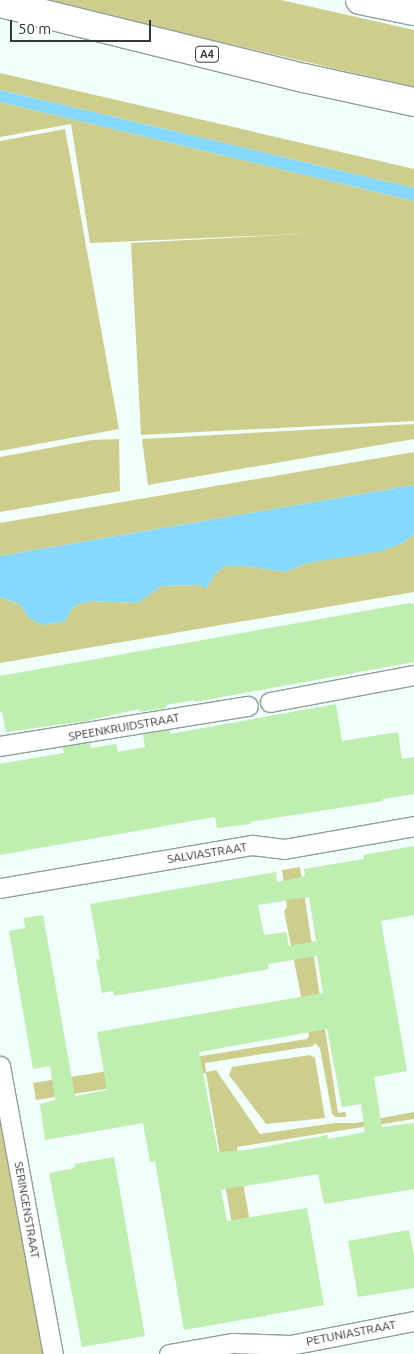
<!DOCTYPE html>
<style>
body{margin:0}
#map{position:relative;width:414px;height:1354px;overflow:hidden;background:#f1fef9;font-family:Ubuntu,sans-serif}
div>[style]{position:absolute}
[style*='--x']{left:calc(var(--x)*1px);top:calc(var(--y)*1px);width:calc(var(--w)*1px);rotate:calc(var(--a)*1deg)}
.green>*{inset:0;background:#cdce8d}
.water>*{inset:0;background:#86d9fd}
.building>*{inset:0;background:#bfeeb1}
.roads{filter:drop-shadow(1px 0 #8da199) drop-shadow(-1px 0 #8da199) drop-shadow(0 1px #8da199) drop-shadow(0 -1px #8da199)}
.minor>*{height:19px;margin:-9.5px;padding:0 9.5px;transform-origin:9.5px;border-radius:9.5px;background:#fff}
.motorway>*{height:28px;margin:-14px;padding:0 14px;transform-origin:14px;border-radius:14px;background:#fff}
span{translate:-50% -50%;white-space:nowrap;text-align:center;line-height:1.15;-webkit-text-stroke:4px #fff;paint-order:stroke}
.shield-label span{padding:1px 4px;background:#fff;border:1px solid;border-radius:4px;-webkit-text-stroke-width:0}
.shield-label{font-size:11px;color:#2f3834;font-weight:700}
.street-label{font-size:12px;color:#2f3834}
.scale{position:absolute;left:10px;top:20px;width:141px;height:22px;box-sizing:border-box;border:2px solid #2f3834;border-top:0;padding-left:6px;font-size:15px;line-height:18px;white-space:nowrap;color:#2f3834;-webkit-text-stroke:4px #fff;paint-order:stroke}
</style>
<div id="map">
<div class="green">
<div style="clip-path:polygon(51px 0,281px 0,414px 30px,414px 87px,178px 32px)"></div>
<div style="clip-path:polygon(0 73px,414px 169px,414px 188px,0 90px)"></div>
<div style="clip-path:polygon(0 102px,414px 201px,414px 421px,141px 435px,131px 243px,321px 233px,90px 243px,71px 124px,0 137px)"></div>
<div style="clip-path:polygon(65px 129px,119px 429px,0 451px,0 141px)"></div>
<div style="clip-path:polygon(414px 424px,414px 439px,148px 485px,142px 439px)"></div>
<div style="clip-path:polygon(119px 439px,120px 491px,0 512px,0 457px,92px 440px)"></div>
<div style="clip-path:polygon(414px 452px,414px 485px,0 556px,0 523px)"></div>
<div style="clip-path:polygon(414px 534px,414px 592px,0 663px,0 597px,19px 604px,31px 620px,45px 625px,65px 621px,73px 607px,88px 601px,138px 603px,162px 586px,200px 585px,206px 588px,216px 573px,225px 566px,245px 566px,285px 572px,307px 563px,403px 543px)"></div>
<div style="clip-path:polygon(300px 867px,338px 1113px,346px 1112px,346px 1117px,336px 1117px,332px 1114px,320px 1048px,315px 1043px,313px 1046px,205px 1063px,206px 1072px,216px 1070px,260px 1134px,335px 1123px,355px 1123px,414px 1112px,414px 1119px,237px 1147px,266px 1316px,248px 1318px,206px 1073px,36px 1100px,33px 1083px,307px 1039px,309px 1036px,284px 911px,287px 907px,282px 870px)"></div>
<div style="clip-path:polygon(310px 1055px,315px 1058px,325px 1118px,266px 1124px,229px 1075px,232px 1067px)"></div>
<div style="clip-path:polygon(0 1111px,21px 1230px,43px 1354px,0 1354px)"></div>
</div>
<div class="water">
<div style="clip-path:polygon(0 90px,414px 188px,414px 201px,0 102px)"></div>
<div style="clip-path:polygon(414px 485px,414px 534px,403px 543px,382px 551px,307px 563px,285px 572px,245px 566px,225px 566px,216px 573px,206px 589px,200px 585px,162px 586px,138px 603px,88px 601px,73px 607px,65px 621px,45px 625px,31px 620px,19px 604px,0 597px,0 556px)"></div>
</div>
<div class="building">
<div style="clip-path:polygon(410px 603px,414px 604px,414px 662px,195px 702px,194px 700px,166px 705px,166px 708px,139px 712px,139px 709px,86px 721px,6px 732px,2px 712px,0 712px,0 676px)"></div>
<div style="clip-path:polygon(336px 704px,342px 741px,398px 732px,402px 759px,414px 757px,414px 794px,383px 799px,383px 801px,250px 822px,251px 824px,217px 828px,215px 817px,0 855px,0 764px,64px 753px,62px 747px,90px 743px,91px 748px,116px 744px,118px 752px,145px 747px,143px 734px,170px 730px,170px 734px)"></div>
<div style="clip-path:polygon(evenodd,414px 846px,414px 915px,381px 921px,407px 1071px,374px 1077px,382px 1127px,414px 1123px,414px 1189px,324px 1204px,318px 1174px,221px 1190px,227px 1221px,307px 1208px,324px 1305px,184px 1330px,155px 1161px,150px 1162px,143px 1123px,45px 1140px,40px 1104px,55px 1100px,50px 1066px,33px 1069px,9px 931px,25px 928px,24px 918px,43px 915px,75px 1096px,107px 1090px,97px 1032px,323px 993px,317px 956px,268px 964px,269px 969px,197px 982px,114px 996px,113px 991px,102px 993px,96px 960px,100px 959px,90px 904px,276px 872px,277px 882px,305px 876px,304px 869px,364px 859px,363px 855px,414px 846px,309px 897px,316px 941px,289px 946px,286px 932px,264px 935px,258px 905px,309px 897px,414px 846px,327px 1029px,342px 1107px,361px 1104px,365px 1132px,328px 1139px,327px 1135px,247px 1150px,218px 1152px,199px 1052px,327px 1029px)"></div>
<div style="clip-path:polygon(114px 1157px,145px 1336px,82px 1347px,49px 1173px,75px 1168px,74px 1164px)"></div>
<div style="clip-path:polygon(409px 1230px,414px 1255px,414px 1288px,358px 1297px,348px 1241px)"></div>
</div>
<div class="roads">
<div class="minor">
<div style="--x:270;--y:702;--w:147;--a:-10.6"></div>
<div style="--x:0;--y:746;--w:251;--a:-9.2"></div>
<div style="--x:0;--y:888;--w:256;--a:-9.7"></div>
<div style="--x:252;--y:845;--w:32;--a:7"></div>
<div style="--x:284;--y:849;--w:132;--a:-10"></div>
<div style="--x:0;--y:1066;--w:293;--a:79.6"></div>
<div style="--x:169;--y:1354;--w:65;--a:-9.8"></div>
<div style="--x:233;--y:1343;--w:57;--a:2"></div>
<div style="--x:290;--y:1345;--w:126;--a:-11"></div>
</div>
<div class="motorway">
<div style="--x:360;--y:0;--w:55;--a:11.5"></div>
<div style="--x:0;--y:3;--w:313;--a:13.9"></div>
<div style="--x:304;--y:78;--w:113;--a:12.3"></div>
</div>
</div>
<div class="shield-label">
<span style="left:207px;top:54px">A4</span>
</div>
<div class="street-label">
<span style="left:124px;top:727px;rotate:-10deg">SPEENKRUIDSTRAAT</span>
<span style="left:207px;top:853px;rotate:-9deg">SALVIASTRAAT</span>
<span style="left:27px;top:1210px;rotate:80deg">SERINGENSTRAAT</span>
<span style="left:351px;top:1333px;rotate:-11deg">PETUNIASTRAAT</span>
</div>
<div class="scale">50 m</div>
</div>
